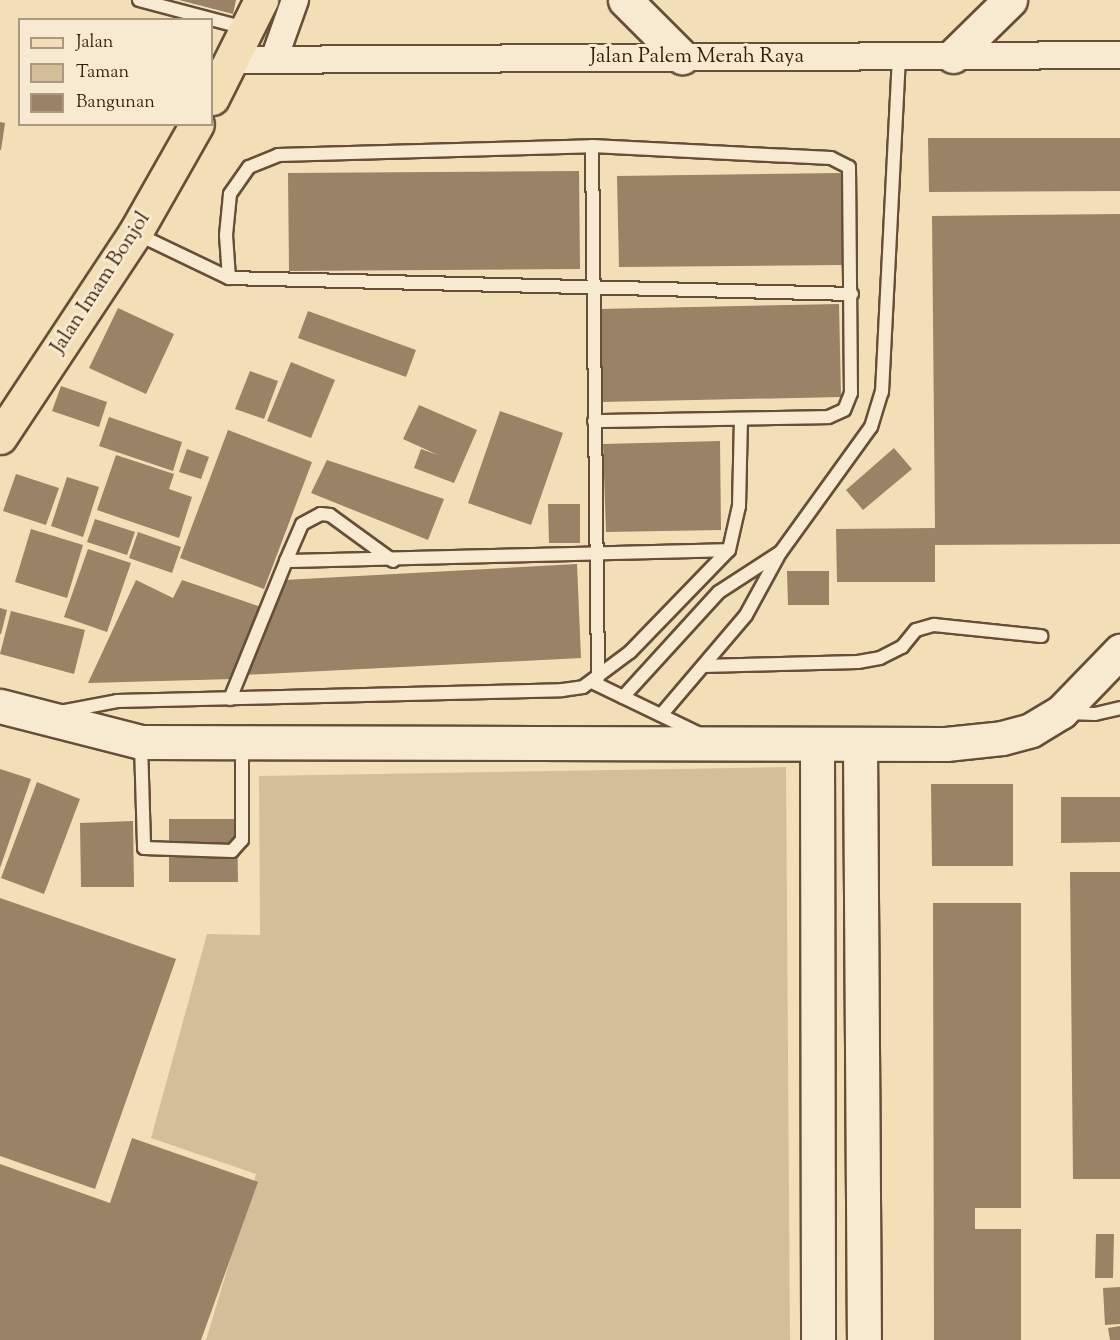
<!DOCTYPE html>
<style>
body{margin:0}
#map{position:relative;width:1120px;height:1340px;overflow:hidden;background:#f2dfb7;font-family:"Sorts Mill Goudy",serif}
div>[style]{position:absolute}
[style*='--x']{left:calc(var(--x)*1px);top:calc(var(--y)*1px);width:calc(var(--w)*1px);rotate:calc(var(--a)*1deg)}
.green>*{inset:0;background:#d3be9a}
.building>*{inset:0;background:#998265}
.roads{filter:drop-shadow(2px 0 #674e37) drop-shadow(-2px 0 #674e37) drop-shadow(0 2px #674e37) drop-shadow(0 -2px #674e37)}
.lane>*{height:12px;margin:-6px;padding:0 6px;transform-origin:6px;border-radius:6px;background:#f7ead0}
.street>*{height:26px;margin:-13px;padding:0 13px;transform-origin:13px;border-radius:13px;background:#f7ead0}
.secondary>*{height:33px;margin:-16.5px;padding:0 16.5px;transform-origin:16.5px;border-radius:16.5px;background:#f7ead0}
.primary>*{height:33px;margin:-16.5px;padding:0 16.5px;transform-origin:16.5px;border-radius:16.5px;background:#f2dfb7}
span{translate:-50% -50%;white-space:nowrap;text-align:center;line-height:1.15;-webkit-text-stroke:6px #f7ead0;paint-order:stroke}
.street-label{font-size:21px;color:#391d0c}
.legend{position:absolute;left:18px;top:18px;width:195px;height:108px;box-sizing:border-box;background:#f7ead0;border:2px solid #ab9882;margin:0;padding:8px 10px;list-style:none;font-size:18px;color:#391d0c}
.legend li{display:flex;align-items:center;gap:12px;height:30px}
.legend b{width:30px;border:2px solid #ab9882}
</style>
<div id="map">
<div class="green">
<div style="clip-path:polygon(786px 767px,790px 1340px,206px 1340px,256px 1174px,151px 1138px,207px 934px,260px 935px,259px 776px)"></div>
</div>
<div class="building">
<div style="clip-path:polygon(179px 0,236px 0,233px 14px)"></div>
<div style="clip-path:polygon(0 122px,5px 123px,1px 150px,0 150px)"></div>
<div style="clip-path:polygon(928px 138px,1120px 138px,1120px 191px,929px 192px)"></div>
<div style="clip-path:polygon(579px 171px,580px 269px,289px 271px,288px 173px)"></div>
<div style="clip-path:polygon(841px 173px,842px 265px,619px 267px,617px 176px)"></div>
<div style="clip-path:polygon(1120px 214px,1120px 544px,935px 545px,935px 582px,837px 582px,836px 529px,935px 528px,932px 216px)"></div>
<div style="clip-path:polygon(839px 304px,841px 397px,601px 402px,599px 309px)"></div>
<div style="clip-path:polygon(118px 308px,174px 334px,146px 394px,89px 368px)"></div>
<div style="clip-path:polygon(308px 311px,416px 350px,406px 377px,298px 338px)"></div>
<div style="clip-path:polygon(291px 362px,335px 380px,311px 438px,267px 421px)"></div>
<div style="clip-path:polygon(250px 371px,278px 381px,264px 419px,235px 409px)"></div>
<div style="clip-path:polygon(61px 386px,107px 402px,99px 427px,52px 411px)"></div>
<div style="clip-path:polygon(419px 405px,477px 430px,454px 483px,414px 468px,421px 449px,438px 455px,403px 439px)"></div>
<div style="clip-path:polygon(500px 411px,563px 433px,531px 525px,468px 503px)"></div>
<div style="clip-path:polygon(109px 417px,182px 442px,173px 471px,99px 446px)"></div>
<div style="clip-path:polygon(228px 430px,312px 462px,264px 589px,180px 558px)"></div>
<div style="clip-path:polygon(720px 441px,721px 530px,606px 532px,603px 444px)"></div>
<div style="clip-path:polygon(894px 448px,912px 469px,863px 510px,846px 490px)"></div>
<div style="clip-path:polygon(187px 449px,209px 457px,201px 479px,179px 472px)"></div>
<div style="clip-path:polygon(116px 455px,174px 474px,169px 489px,192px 497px,179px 538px,97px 510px)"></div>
<div style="clip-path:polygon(327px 460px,444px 499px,428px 540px,311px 493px)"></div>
<div style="clip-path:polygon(16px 474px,59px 488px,46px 525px,3px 511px)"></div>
<div style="clip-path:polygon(67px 477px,99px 487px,83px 537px,51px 526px)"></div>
<div style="clip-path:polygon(548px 504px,580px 504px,580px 543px,549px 543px)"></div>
<div style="clip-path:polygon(95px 519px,135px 532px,127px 555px,87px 542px)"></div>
<div style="clip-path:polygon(31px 529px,83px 545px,67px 598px,15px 582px)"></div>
<div style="clip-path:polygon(138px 532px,181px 547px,172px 573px,129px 558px)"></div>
<div style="clip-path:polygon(88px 549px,131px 563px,107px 632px,64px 617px)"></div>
<div style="clip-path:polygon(577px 564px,581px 658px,243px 675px,284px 580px)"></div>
<div style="clip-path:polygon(787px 571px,829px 571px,829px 605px,788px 605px)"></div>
<div style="clip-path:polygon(136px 580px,173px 598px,182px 580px,261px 607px,233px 679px,88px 683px)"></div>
<div style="clip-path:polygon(0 608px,7px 610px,1px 634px,0 634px)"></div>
<div style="clip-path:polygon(11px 611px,85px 630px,74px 674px,0 654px)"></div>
<div style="clip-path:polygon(0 769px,31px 779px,0 868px)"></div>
<div style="clip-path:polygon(37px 782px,80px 799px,44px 894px,1px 878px)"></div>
<div style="clip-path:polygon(931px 784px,1013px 784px,1013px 866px,932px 866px)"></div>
<div style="clip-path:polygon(1061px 797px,1120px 797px,1120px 842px,1061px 843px)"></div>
<div style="clip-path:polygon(169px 819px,237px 819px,238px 882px,169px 882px)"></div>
<div style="clip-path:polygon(133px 821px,134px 887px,81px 887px,80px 823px)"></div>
<div style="clip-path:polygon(1070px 872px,1120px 872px,1120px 1179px,1073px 1179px)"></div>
<div style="clip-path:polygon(0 898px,176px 959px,95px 1189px,0 1156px)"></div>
<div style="clip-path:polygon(933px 903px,1021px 903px,1021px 1208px,975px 1208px,975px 1229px,1021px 1229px,1021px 1340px,934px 1340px)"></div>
<div style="clip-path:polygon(132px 1138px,258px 1182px,201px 1340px,0 1340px,0 1164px,110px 1203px)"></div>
<div style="clip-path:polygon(1096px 1234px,1114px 1234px,1113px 1278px,1095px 1278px)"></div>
<div style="clip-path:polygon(1120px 1287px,1120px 1324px,1105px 1325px,1103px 1288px)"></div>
<div style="clip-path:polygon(1120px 1326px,1120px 1340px,1110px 1340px,1108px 1328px)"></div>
</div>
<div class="roads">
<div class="lane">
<div style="--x:139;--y:0;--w:110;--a:14.8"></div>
<div style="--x:592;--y:146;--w:532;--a:89.35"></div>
<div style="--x:135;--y:233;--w:104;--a:25.6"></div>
<div style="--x:229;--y:278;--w:623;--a:1.47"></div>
<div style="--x:229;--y:278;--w:43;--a:-94"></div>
<div style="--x:226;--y:235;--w:41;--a:-84.4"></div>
<div style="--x:230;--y:194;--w:33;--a:-55"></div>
<div style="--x:249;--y:167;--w:31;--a:-22"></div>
<div style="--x:278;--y:155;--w:314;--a:-1.6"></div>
<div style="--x:592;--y:146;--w:239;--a:2.9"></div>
<div style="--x:831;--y:158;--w:20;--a:27"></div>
<div style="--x:849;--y:167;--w:226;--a:89.5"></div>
<div style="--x:851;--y:393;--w:18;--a:112"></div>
<div style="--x:844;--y:410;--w:17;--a:156"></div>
<div style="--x:828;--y:417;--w:234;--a:179"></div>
<div style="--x:286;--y:561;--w:40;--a:-66.6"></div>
<div style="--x:302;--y:524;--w:21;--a:-28"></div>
<div style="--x:321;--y:514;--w:9;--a:6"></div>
<div style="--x:330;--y:515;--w:78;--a:36.1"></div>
<div style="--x:703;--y:666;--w:155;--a:-1.5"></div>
<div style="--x:858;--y:662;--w:22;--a:-10"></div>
<div style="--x:880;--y:658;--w:25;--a:-27"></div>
<div style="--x:902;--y:647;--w:22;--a:-51"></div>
<div style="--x:916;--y:630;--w:19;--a:-16"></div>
<div style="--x:934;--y:625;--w:108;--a:5.9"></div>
<div style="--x:592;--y:682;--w:120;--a:25.7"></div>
<div style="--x:623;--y:697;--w:142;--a:-47.6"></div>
<div style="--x:719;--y:592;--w:72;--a:-33"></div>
<div style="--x:230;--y:699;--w:149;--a:-67.9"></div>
<div style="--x:286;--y:561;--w:443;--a:-1.4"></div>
<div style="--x:60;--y:712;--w:58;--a:-10.9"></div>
<div style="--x:117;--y:701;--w:445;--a:-1.4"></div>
<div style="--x:562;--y:690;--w:21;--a:-8"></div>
<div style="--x:583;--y:687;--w:59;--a:-36.7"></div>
<div style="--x:630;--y:652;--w:142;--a:-45.9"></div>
<div style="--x:729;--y:550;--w:45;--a:-77.2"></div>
<div style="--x:739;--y:506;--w:86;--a:-88.7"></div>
<div style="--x:1068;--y:713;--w:27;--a:2"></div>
<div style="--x:1095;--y:714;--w:26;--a:-13"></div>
<div style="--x:661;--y:715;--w:131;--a:-49.6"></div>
<div style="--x:746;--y:615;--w:71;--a:-61.3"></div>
<div style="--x:780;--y:553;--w:155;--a:-54.2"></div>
<div style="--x:871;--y:427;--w:37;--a:-73"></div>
<div style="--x:882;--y:392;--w:336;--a:-87.1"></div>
<div style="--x:141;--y:744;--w:104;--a:88.3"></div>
<div style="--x:144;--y:848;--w:88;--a:2"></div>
<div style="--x:232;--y:851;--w:15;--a:-48"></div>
<div style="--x:242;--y:840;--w:96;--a:-90"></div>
</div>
<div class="street">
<div style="--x:274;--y:59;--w:63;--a:-70.4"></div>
<div style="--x:234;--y:60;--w:886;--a:-0.32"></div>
</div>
<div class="secondary">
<div style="--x:625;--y:0;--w:81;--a:45"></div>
<div style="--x:953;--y:56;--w:80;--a:-44.5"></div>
<div style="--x:0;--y:706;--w:146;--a:14.3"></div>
<div style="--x:141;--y:742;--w:805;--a:0.14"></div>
<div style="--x:946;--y:744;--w:56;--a:-6.1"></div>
<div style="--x:1002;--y:738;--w:30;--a:-15"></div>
<div style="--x:1031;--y:730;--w:35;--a:-31"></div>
<div style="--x:1061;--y:712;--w:85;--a:-46"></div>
<div style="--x:860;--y:744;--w:596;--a:89.62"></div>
<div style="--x:817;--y:745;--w:595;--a:89.9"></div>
</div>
<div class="primary">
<div style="--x:212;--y:98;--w:110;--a:-63.4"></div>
<div style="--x:0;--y:437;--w:245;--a:-56.5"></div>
<div style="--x:135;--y:233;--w:125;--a:-60.4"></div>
</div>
</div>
<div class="street-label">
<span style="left:697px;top:57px">Jalan Palem Merah Raya</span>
<span style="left:101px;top:283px;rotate:-57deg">Jalan Imam Bonjol</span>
</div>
<ul class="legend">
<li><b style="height:8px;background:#f2dfb7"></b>Jalan</li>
<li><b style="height:16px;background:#d3be9a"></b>Taman</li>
<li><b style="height:16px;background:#998265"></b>Bangunan</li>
</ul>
</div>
